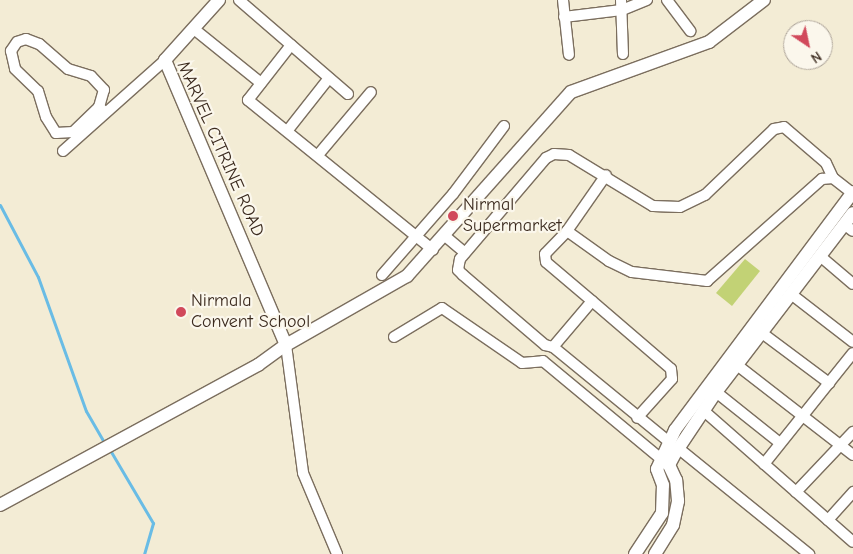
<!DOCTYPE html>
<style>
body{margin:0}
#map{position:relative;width:853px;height:554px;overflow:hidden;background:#f3ecd5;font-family:"Comic Neue",sans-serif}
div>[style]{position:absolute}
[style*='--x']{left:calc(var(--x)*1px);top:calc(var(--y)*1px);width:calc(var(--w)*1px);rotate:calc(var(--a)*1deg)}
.green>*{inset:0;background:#c2d275}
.stream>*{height:3px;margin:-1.5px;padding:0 1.5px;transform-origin:1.5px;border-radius:1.5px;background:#69bce5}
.roads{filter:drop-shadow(1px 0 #7b6e5e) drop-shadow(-1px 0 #7b6e5e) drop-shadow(0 1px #7b6e5e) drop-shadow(0 -1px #7b6e5e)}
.minor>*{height:10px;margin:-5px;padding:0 5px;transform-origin:5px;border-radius:5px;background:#fff}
.tertiary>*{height:12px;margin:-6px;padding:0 6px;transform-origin:6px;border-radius:6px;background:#fff}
.dots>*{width:14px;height:14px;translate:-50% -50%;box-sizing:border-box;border:2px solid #fbf7ec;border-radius:50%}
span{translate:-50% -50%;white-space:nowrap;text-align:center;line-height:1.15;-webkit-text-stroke:4.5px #fbf7ec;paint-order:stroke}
.street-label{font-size:18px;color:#3b2a1e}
.poi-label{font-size:18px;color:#3b2a1e}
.left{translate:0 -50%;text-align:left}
.north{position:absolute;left:783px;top:20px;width:50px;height:50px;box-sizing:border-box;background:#fbf7ec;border:1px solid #aea59a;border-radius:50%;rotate:146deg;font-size:14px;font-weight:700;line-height:20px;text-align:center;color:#3b2a1e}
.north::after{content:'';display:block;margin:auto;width:18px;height:22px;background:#d1495b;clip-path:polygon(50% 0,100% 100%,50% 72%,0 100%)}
</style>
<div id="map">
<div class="green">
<div style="clip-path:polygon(745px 259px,760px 271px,732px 306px,716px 293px)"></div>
</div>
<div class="stream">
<div style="--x:0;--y:205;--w:81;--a:62.2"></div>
<div style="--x:38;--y:277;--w:142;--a:70.3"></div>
<div style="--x:86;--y:411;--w:39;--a:60"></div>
<div style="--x:110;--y:450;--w:85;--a:59.5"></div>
<div style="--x:153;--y:523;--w:32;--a:106"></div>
</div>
<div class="roads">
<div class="minor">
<div style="--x:239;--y:0;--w:144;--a:40.8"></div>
<div style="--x:563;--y:0;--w:55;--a:83.8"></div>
<div style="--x:621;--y:0;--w:54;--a:87.9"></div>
<div style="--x:667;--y:0;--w:39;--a:53"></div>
<div style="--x:564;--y:17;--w:58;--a:-6.9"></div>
<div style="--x:622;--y:10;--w:27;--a:-22"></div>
<div style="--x:194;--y:29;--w:86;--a:38.9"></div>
<div style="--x:291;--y:45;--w:70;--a:128"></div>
<div style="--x:248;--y:100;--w:238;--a:39"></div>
<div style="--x:99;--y:107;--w:18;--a:-74"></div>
<div style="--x:104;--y:90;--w:19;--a:-133"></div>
<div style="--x:91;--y:76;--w:24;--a:-163"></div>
<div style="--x:68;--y:69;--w:38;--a:-139"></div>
<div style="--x:39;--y:44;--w:14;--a:-159"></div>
<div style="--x:26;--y:39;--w:9;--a:162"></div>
<div style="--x:17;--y:42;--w:11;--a:124"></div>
<div style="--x:11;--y:51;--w:18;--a:77"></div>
<div style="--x:15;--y:69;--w:32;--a:44"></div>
<div style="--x:38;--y:91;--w:27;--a:73"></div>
<div style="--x:46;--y:117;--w:19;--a:58"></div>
<div style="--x:56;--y:133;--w:17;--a:-3"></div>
<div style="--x:73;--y:132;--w:36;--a:-44"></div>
<div style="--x:99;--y:107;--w:8;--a:40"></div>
<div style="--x:288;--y:130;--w:66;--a:-51.7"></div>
<div style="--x:63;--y:151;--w:137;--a:-41.7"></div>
<div style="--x:318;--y:155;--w:82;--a:-49.9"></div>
<div style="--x:844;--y:224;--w:11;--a:38"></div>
<div style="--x:567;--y:231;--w:68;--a:-55.1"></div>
<div style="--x:445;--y:236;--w:26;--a:40"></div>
<div style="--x:820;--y:256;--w:43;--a:40.3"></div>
<div style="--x:382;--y:275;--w:108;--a:-48.8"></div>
<div style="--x:453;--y:194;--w:85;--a:-53.1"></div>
<div style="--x:791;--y:294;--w:78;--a:37.7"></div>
<div style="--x:592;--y:301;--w:104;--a:40.7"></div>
<div style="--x:671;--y:369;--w:10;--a:84"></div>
<div style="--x:672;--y:379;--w:52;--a:131.9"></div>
<div style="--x:762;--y:333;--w:84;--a:36.7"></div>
<div style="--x:394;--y:337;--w:56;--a:-31.1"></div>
<div style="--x:442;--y:308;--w:97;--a:34.5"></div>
<div style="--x:522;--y:363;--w:21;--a:-5"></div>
<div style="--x:543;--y:361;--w:160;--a:39.7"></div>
<div style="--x:286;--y:345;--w:129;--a:82.4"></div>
<div style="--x:303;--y:473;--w:88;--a:67.2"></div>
<div style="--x:553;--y:347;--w:60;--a:-49.7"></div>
<div style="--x:592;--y:301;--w:60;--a:-139.7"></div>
<div style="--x:546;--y:262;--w:8;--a:-97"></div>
<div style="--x:545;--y:254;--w:32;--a:-46"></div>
<div style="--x:567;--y:231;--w:52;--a:35.5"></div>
<div style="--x:609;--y:261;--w:25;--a:26"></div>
<div style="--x:632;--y:272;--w:76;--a:6.8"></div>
<div style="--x:707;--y:281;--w:154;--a:-41.6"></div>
<div style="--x:822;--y:179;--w:11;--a:-5"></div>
<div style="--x:833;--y:178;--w:24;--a:38"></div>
<div style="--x:737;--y:365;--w:147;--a:37.8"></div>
<div style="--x:716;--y:392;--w:82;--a:38.6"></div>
<div style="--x:704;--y:411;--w:198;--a:41.3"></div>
<div style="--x:668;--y:441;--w:149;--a:-140.7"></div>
<div style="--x:553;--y:347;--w:8;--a:-166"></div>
<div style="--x:545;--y:345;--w:108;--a:-139.5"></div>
<div style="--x:463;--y:275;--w:7;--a:-135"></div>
<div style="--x:458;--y:270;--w:11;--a:-80"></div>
<div style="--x:460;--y:259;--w:133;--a:-49.6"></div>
<div style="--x:546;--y:158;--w:9;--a:-27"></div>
<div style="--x:554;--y:154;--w:15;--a:4"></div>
<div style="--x:569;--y:155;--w:98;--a:31.3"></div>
<div style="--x:653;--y:206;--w:27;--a:2"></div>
<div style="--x:680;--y:207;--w:28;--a:-26"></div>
<div style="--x:705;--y:195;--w:95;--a:-43.7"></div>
<div style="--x:774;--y:129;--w:10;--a:-11"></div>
<div style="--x:784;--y:127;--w:55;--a:40.6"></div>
<div style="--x:826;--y:163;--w:17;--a:65"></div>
<div style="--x:678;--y:448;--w:169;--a:39"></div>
<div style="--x:764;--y:464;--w:142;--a:-51.3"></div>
<div style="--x:796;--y:492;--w:83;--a:-46.5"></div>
<div style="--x:828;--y:520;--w:38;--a:-48"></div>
</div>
<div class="tertiary">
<div style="--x:219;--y:0;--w:81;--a:132"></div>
<div style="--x:165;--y:60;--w:310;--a:67"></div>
<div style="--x:0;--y:505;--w:294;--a:-28.5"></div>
<div style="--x:258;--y:365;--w:34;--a:-36"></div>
<div style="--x:286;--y:345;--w:139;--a:-29.7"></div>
<div style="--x:407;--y:276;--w:246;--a:-48.3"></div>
<div style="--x:571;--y:92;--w:147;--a:-19.9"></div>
<div style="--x:709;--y:42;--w:69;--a:-37.4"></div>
<div style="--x:635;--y:554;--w:49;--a:-56.6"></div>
<div style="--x:662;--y:513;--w:28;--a:-88"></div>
<div style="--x:663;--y:485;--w:17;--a:-111"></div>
<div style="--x:657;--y:469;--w:43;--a:-65.2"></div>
<div style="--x:675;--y:430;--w:297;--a:-53.2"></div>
<div style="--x:655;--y:554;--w:34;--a:-58"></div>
<div style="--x:673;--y:525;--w:25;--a:-78"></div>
<div style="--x:678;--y:501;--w:21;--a:-95"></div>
<div style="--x:676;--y:480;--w:17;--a:-115"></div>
<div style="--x:669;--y:465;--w:15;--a:-62"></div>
<div style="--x:676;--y:452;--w:72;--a:-56.3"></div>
<div style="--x:716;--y:392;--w:225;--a:-52.6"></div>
</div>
</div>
<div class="dots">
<div style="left:453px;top:216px;background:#d1495b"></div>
<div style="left:181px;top:312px;background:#d1495b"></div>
</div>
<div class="street-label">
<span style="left:220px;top:149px;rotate:66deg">MARVEL CITRINE ROAD</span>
</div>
<div class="poi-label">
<span class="left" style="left:463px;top:216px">Nirmal<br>Supermarket</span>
<span class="left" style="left:191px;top:312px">Nirmala<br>Convent School</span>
</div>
<div class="north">N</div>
</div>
